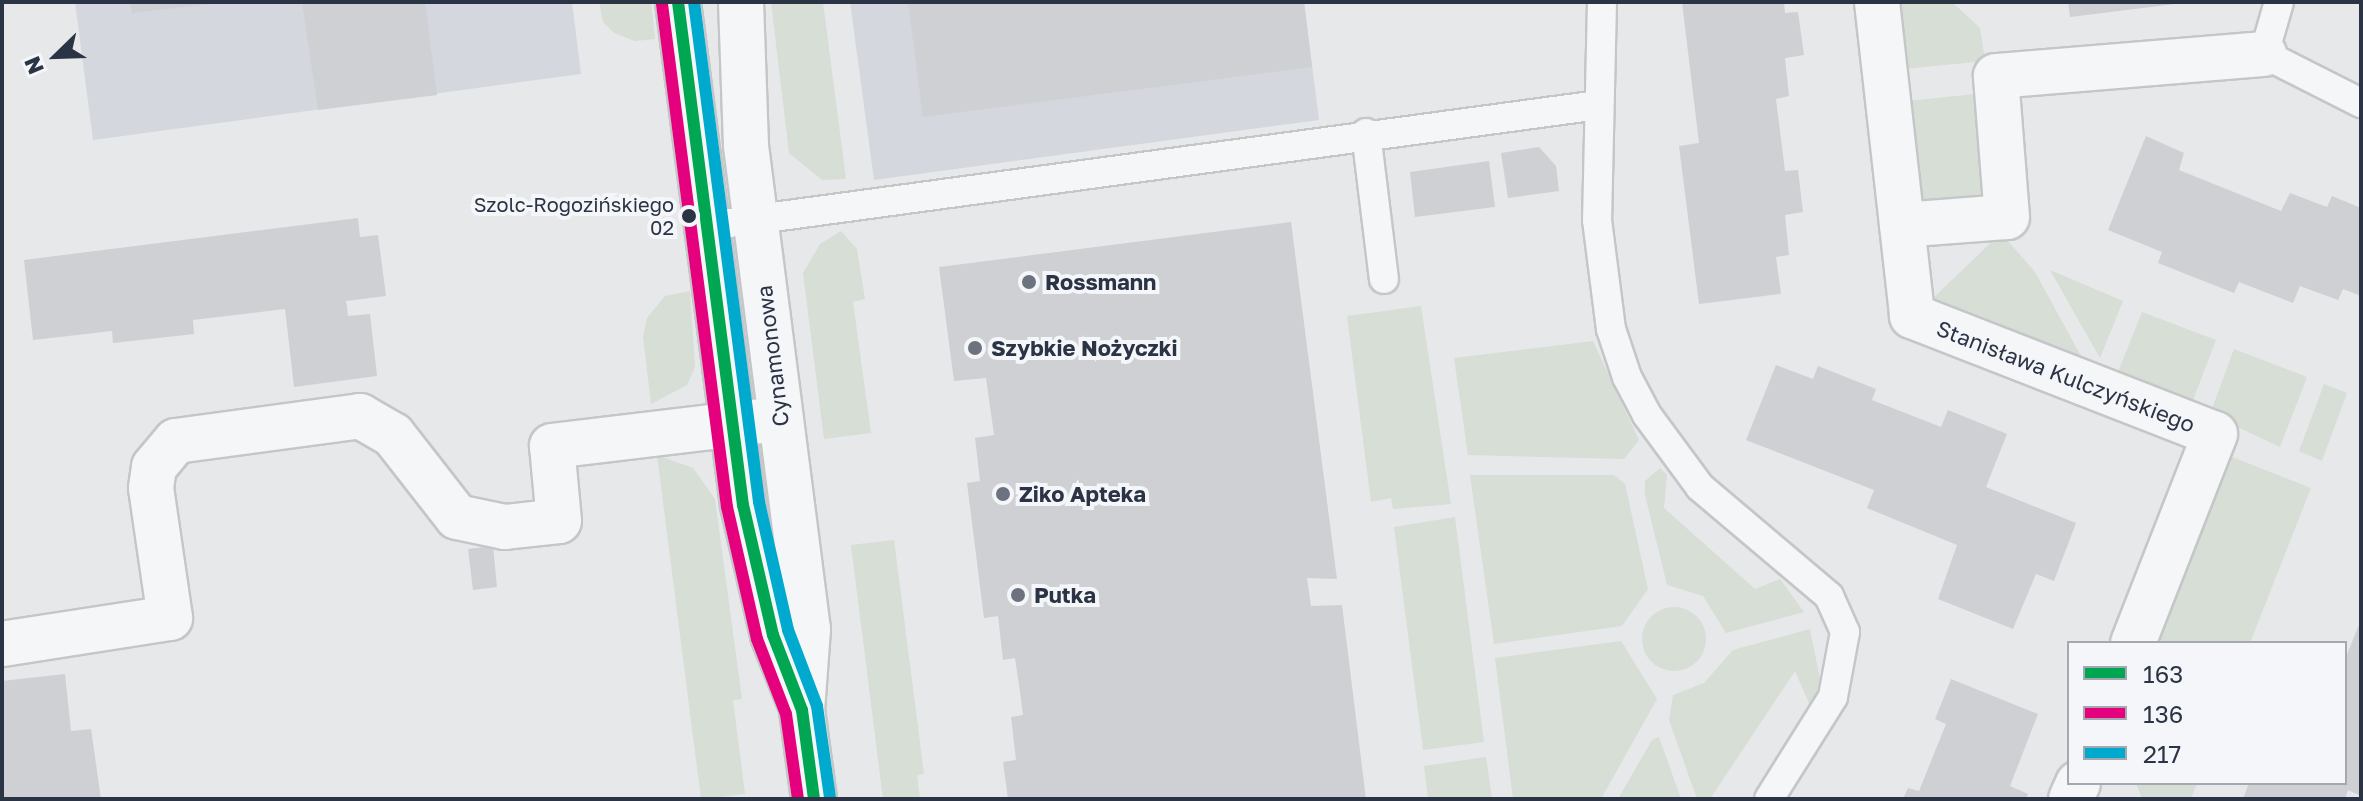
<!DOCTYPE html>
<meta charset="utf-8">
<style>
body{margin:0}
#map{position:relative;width:2363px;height:801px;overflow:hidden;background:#e6e8ea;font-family:"Golos Text",sans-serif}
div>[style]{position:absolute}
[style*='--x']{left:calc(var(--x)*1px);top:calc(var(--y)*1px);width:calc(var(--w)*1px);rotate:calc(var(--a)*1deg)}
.built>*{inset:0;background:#d4d7dd}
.green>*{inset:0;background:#d6ded6}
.round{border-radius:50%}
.building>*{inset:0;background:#ced0d3}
.roads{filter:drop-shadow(2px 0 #c4c6c8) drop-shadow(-2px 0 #c4c6c8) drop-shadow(0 2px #c4c6c8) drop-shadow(0 -2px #c4c6c8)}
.lane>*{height:28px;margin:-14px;padding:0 14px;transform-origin:14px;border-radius:14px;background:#f5f6f7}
.street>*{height:44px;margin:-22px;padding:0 22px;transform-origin:22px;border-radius:22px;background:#f5f6f7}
.bus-1>*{height:12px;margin:-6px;padding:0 6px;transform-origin:6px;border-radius:6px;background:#00a651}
.bus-2>*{height:12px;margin:-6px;padding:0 6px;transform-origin:6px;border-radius:6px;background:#e5007d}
.bus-3>*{height:12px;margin:-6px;padding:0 6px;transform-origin:6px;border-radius:6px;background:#00a9ce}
.dots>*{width:22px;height:22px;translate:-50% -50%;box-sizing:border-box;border:4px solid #f4f6f9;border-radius:50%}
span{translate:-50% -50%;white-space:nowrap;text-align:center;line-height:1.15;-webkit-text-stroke:8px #f4f6f9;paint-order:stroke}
.bus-label{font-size:20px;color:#2b3445}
.right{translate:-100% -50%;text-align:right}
.poi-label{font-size:22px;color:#2b3445;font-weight:700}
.left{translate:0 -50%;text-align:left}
.street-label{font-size:22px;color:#2b3445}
.frame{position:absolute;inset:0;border:4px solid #2b3445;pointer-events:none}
.legend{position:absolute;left:2067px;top:641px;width:280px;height:144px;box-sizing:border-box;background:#f4f6f9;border:2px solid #a4a8b1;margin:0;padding:10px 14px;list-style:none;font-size:24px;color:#2b3445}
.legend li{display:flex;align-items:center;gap:16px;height:40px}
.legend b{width:40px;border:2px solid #a4a8b1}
.north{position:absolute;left:16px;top:16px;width:80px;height:80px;-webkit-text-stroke:6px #f4f6f9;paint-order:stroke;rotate:247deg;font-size:22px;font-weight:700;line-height:32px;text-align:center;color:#2b3445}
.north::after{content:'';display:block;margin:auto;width:28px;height:36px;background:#2b3445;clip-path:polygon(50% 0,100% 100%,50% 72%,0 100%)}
</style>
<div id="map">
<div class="built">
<div style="clip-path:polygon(75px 2px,572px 2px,581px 74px,93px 140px)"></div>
<div style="clip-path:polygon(850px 2px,1304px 2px,1319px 120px,874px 180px)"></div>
</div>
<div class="green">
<div style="clip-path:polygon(599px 2px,651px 2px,655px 39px,635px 41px,614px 33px,603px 22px)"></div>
<div style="clip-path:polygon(771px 2px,823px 2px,846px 179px,822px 180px,789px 153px)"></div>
<div style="clip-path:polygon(1896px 2px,1952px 2px,1980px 28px,1985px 61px,1904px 69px)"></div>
<div style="clip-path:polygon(1984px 93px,1996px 206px,1921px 213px,1908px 101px)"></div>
<div style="clip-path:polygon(841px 231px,857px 249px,865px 299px,853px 302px,871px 433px,824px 439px,803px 273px,820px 244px)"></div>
<div style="clip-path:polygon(2001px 233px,2035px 272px,2088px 369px,1929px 302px)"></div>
<div style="clip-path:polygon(2050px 270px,2123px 301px,2100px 358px)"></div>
<div style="clip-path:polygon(690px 291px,695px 367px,687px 385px,651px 404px,643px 336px,647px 318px,665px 296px)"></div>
<div style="clip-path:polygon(1421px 306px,1451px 504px,1393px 509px,1391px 498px,1371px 502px,1347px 316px)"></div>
<div style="clip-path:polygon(2142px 312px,2216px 340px,2190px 408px,2116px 377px)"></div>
<div style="clip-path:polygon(1593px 341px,1639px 440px,1624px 459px,1468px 455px,1454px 358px)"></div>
<div style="clip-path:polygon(2234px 349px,2307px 377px,2280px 447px,2210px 414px)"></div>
<div style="clip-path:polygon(2324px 384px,2347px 393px,2322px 461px,2299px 451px)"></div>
<div style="clip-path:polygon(2222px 453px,2311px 488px,2250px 643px,2148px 643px)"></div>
<div style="clip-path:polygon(657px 455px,693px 468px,715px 499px,742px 699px,733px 700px,745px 794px,701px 799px)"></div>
<div style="clip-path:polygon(1660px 468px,1667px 475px,1664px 508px,1755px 589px,1780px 579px,1804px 612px,1726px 633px,1703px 596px,1667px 585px,1645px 495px,1645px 481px)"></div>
<div style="clip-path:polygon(1470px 475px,1614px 475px,1625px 484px,1648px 589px,1622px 626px,1494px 644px)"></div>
<div style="clip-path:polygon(1455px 517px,1484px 742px,1423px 750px,1394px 527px)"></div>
<div style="clip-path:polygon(894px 540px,924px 774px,917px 775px,920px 799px,883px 799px,851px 545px)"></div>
<div class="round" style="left:1642px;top:607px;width:64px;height:64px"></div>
<div style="clip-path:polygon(1810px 629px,1820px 679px,1812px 710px,1795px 671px,1710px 799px,1697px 799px,1669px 720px,1673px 695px,1704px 683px,1733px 650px)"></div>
<div style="clip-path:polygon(1621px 641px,1657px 699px,1601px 799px,1513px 799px,1495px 658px)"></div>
<div style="clip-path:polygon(1659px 737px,1681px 799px,1618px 799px,1652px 740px)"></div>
<div style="clip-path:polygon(1486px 757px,1492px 799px,1428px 799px,1424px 766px)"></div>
<div style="clip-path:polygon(2136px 783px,2197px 783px,2191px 799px,2142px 799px)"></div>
</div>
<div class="building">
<div style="clip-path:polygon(130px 2px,209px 2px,209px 4px,132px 13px)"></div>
<div style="clip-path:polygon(302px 2px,425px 2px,437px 95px,318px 110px)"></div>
<div style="clip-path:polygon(908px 2px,1304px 2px,1312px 67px,923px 117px)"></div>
<div style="clip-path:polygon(1682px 2px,1784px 2px,1785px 13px,1798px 12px,1804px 55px,1785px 58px,1789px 96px,1776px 99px,1785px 171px,1798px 170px,1803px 212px,1785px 215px,1789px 255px,1776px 257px,1781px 294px,1699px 304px,1679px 146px,1699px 143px)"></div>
<div style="clip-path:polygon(2068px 2px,2175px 2px,2175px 4px,2070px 17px)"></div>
<div style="clip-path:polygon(2146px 136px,2184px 153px,2179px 170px,2281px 211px,2290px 193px,2327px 207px,2332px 196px,2361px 208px,2361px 296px,2343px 289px,2338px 300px,2300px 286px,2293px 303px,2239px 282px,2234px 293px,2158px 263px,2162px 252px,2108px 230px)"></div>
<div style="clip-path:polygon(1539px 147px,1556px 166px,1559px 191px,1508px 198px,1501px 153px)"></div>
<div style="clip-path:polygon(1489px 161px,1495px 207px,1415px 217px,1410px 172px)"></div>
<div style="clip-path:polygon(358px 218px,360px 237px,378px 235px,386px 296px,346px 301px,347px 306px,348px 316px,370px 314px,377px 376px,294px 387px,285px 309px,193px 320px,194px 334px,113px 343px,112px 331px,33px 340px,24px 260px)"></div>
<div style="clip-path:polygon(1291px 222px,1337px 579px,1307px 578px,1311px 606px,1342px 605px,1366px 799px,1008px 799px,1003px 762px,1016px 760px,1011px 717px,1023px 715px,1019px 685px,1015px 658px,1003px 660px,998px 616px,984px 618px,967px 483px,980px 481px,975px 438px,994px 435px,986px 378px,954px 381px,939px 267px)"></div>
<div style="clip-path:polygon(1776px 365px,1813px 379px,1818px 366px,1876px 389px,1872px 400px,1941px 427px,1948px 410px,2007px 434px,1986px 487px,2076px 523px,2054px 581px,2036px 574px,2013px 629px,1938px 599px,1957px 545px,1867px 508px,1874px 490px,1746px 440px)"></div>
<div style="clip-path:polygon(493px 546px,497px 587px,473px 590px,468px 549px)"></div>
<div style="clip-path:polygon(2361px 620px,2361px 796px,2348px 790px,2345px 799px,2243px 799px,2249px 783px,2345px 783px,2345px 659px)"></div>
<div style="clip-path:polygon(65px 674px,71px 731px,91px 729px,101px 799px,2px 799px,2px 681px)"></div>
<div style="clip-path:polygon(1951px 679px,2038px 714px,2010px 786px,2028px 794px,2026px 799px,1903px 799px,1908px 788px,1919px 791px,1946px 724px,1935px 719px)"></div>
</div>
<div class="roads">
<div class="lane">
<div style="--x:1602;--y:2;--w:218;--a:91.3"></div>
<div style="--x:1597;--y:220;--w:110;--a:82.7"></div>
<div style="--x:1611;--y:329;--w:51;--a:71.6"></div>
<div style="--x:1627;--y:377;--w:43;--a:62.2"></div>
<div style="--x:1647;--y:415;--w:89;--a:53.6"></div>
<div style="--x:1700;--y:487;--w:169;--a:40.2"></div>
<div style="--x:1829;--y:596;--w:39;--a:66"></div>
<div style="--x:1845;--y:632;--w:66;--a:100.5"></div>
<div style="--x:1833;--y:697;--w:120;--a:122.1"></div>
<div style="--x:2279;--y:2;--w:54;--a:106.1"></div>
<div style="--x:2264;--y:54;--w:109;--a:26.8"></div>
<div style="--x:1366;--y:133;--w:147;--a:83"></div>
<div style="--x:707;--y:226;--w:899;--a:-7.73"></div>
</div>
<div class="street">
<div style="--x:678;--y:2;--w:507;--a:82.64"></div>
<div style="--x:743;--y:505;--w:133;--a:77"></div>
<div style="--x:773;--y:635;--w:70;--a:68.2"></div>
<div style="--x:741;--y:2;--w:144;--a:88"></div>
<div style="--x:746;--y:146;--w:487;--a:82.7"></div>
<div style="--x:808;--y:629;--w:81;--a:94.2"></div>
<div style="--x:802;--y:710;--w:90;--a:82.3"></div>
<div style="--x:1877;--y:2;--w:316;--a:83.6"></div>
<div style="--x:1912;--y:316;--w:325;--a:21.3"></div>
<div style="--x:2215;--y:434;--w:225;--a:111.4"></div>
<div style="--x:1902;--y:225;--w:105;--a:-4.4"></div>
<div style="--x:2007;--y:217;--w:141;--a:-94.5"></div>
<div style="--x:1996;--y:76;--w:269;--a:-4.7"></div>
<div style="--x:2;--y:644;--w:170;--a:-8.8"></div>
<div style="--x:170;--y:618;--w:131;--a:-98.3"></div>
<div style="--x:151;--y:488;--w:21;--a:-82"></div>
<div style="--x:154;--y:467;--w:34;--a:-50"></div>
<div style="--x:176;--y:441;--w:186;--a:-7.7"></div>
<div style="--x:360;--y:416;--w:38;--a:30"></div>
<div style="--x:393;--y:435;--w:104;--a:52"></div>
<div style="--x:457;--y:517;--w:49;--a:11.8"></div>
<div style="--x:505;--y:527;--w:54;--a:-6.3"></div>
<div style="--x:559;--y:521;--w:75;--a:-95.3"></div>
<div style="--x:552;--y:446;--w:230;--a:-6.8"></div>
<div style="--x:2071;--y:799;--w:17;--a:-66"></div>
</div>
</div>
<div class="bus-1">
<div style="--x:678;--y:2;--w:507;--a:82.64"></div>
<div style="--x:743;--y:505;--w:133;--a:77"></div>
<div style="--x:773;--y:635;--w:80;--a:68.9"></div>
<div style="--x:802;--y:710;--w:90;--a:82.3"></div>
</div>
<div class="bus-2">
<div style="--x:662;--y:4;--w:507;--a:82.64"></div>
<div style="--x:727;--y:507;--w:135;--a:77.2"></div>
<div style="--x:757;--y:639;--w:80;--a:68.9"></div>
<div style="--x:786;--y:714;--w:86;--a:82"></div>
</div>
<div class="bus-3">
<div style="--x:694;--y:2;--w:504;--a:82.59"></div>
<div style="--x:759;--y:502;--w:131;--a:77.2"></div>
<div style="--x:788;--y:630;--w:81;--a:69.1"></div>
<div style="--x:817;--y:706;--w:92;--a:81.9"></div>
</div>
<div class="dots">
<div style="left:689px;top:216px;background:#2b3445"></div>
<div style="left:1029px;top:282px;background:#6c737f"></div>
<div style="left:975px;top:348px;background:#6c737f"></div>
<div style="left:1003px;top:494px;background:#6c737f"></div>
<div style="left:1018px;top:595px;background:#6c737f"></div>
</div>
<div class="bus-label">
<span class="right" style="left:674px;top:216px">Szolc-Rogozińskiego<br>02</span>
</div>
<div class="poi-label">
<span class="left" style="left:1045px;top:282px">Rossmann</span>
<span class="left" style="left:991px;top:348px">Szybkie Nożyczki</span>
<span class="left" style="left:1019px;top:494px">Ziko Apteka</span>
<span class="left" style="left:1034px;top:595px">Putka</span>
</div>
<div class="street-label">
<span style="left:772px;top:356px;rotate:-97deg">Cynamonowa</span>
<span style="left:2066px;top:376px;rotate:21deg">Stanisława Kulczyńskiego</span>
</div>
<div class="frame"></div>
<ul class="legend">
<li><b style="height:10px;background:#00a651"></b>163</li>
<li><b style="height:10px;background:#e5007d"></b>136</li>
<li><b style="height:10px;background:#00a9ce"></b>217</li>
</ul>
<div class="north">N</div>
</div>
